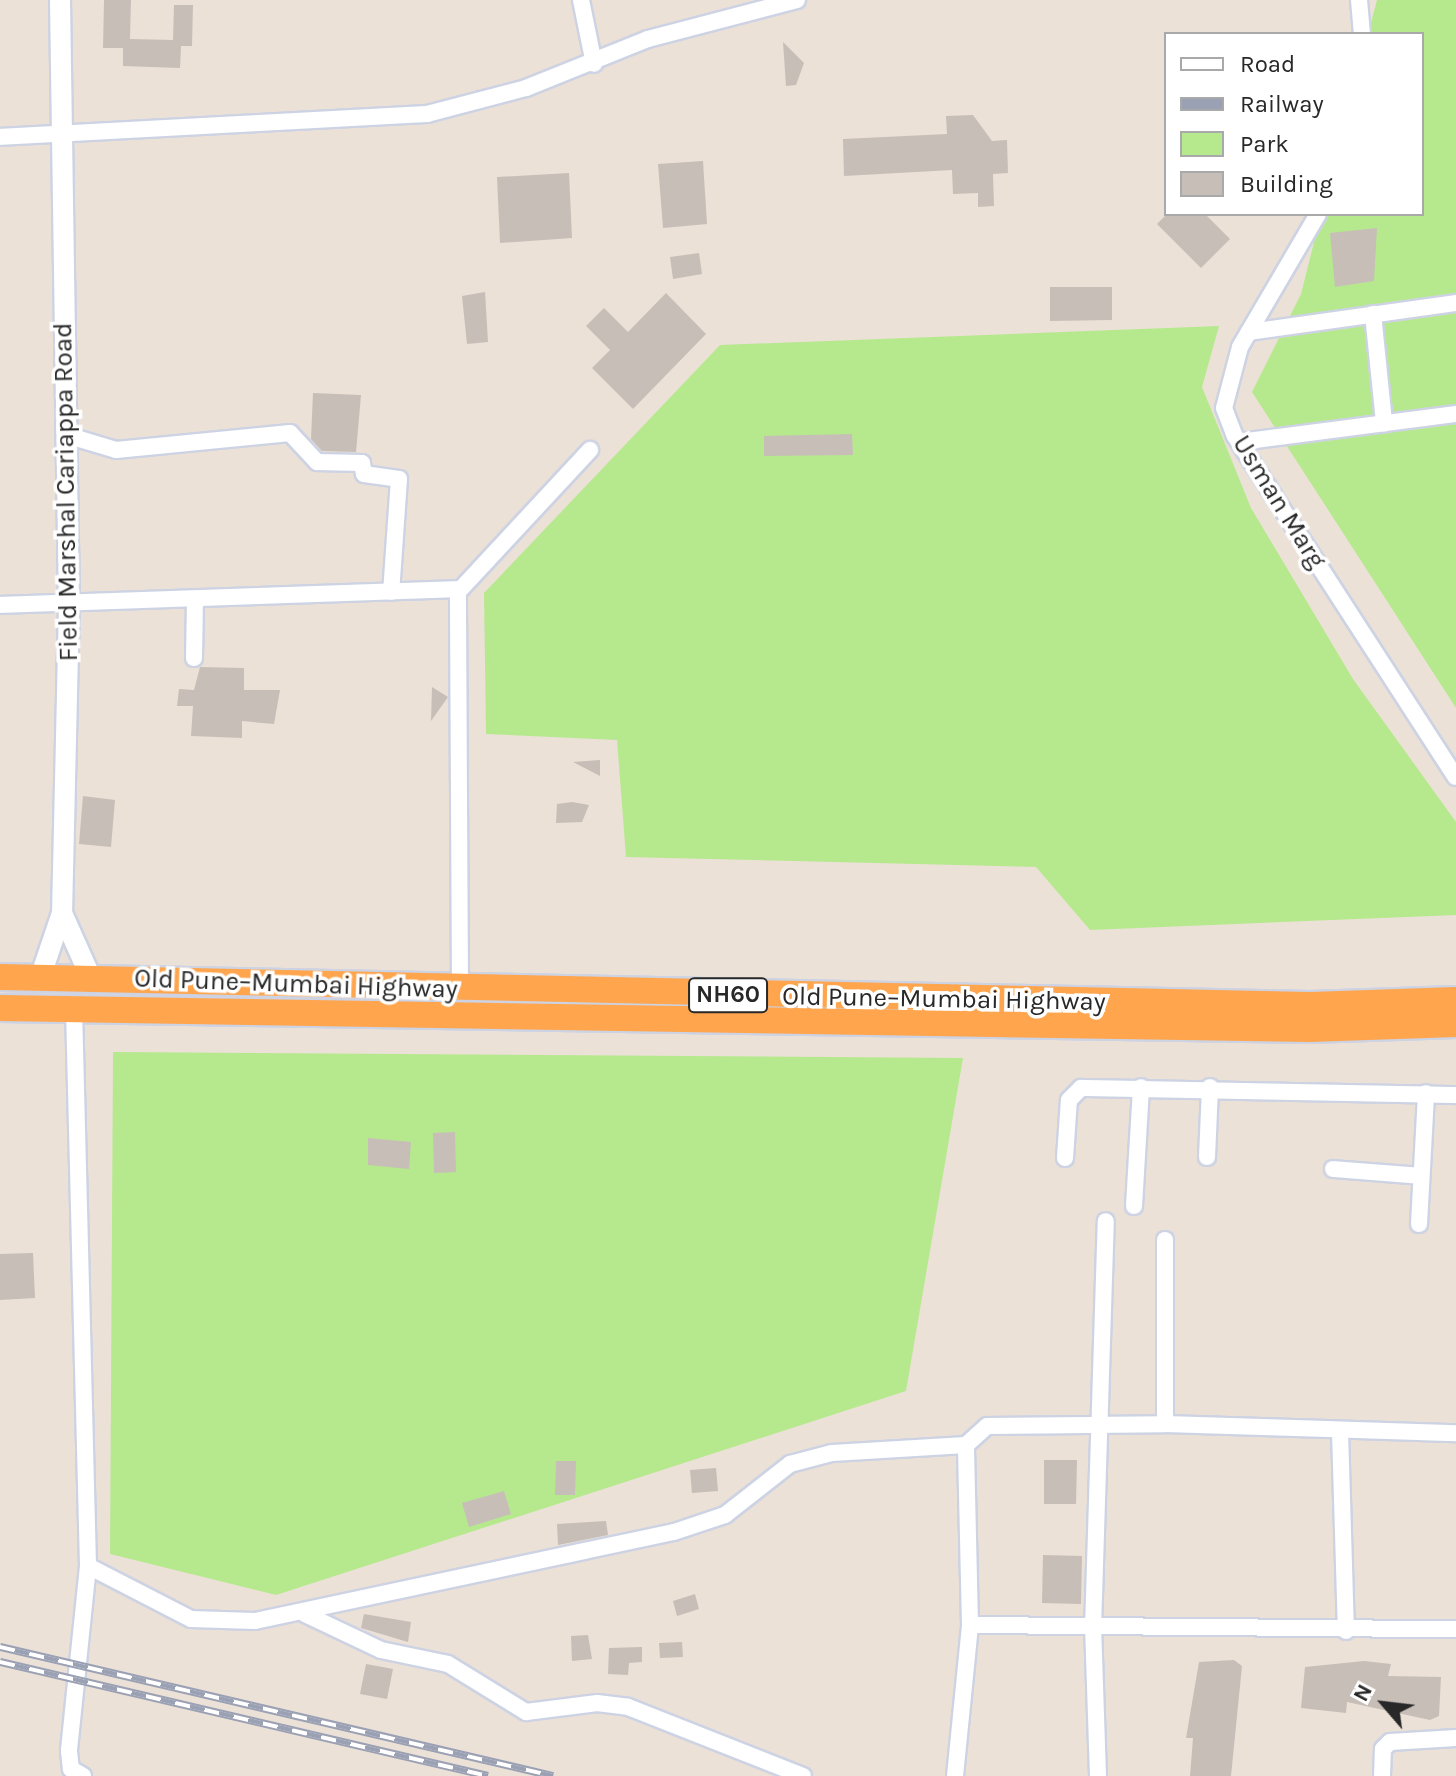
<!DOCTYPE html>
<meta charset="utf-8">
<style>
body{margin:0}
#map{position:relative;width:1456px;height:1776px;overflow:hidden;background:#ece1d7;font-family:Karla,sans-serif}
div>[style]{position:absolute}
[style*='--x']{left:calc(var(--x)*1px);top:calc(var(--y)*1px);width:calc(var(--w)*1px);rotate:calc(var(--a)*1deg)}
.green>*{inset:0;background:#b6e98e}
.building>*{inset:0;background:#c7beb8}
.roads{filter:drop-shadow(2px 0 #cdd3e3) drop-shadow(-2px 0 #cdd3e3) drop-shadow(0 2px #cdd3e3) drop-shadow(0 -2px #cdd3e3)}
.minor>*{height:16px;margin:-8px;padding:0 8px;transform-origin:8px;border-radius:8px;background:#fff}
.tertiary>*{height:20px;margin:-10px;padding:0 10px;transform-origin:10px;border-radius:10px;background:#fff}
.trunk>*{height:26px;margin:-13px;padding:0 13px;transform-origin:13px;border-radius:13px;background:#fea54e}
.rail>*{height:8px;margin-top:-4px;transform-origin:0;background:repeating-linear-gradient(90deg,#fff 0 15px,#9aa1b4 0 30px);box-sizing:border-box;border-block:2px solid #9aa1b4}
span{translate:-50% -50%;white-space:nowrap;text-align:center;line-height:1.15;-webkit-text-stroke:7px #fff;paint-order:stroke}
.shield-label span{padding:2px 6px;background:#fff;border:2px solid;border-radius:6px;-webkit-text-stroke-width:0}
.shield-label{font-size:24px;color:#282828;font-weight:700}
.street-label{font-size:26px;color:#282828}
.legend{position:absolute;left:1164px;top:32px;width:260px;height:184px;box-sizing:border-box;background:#fff;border:2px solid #a9a9a9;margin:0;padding:10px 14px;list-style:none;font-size:24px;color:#282828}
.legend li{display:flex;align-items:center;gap:16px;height:40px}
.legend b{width:40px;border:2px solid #a9a9a9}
.north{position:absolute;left:1344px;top:1664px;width:80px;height:80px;-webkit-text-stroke:6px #fff;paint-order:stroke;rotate:298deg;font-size:22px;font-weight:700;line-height:32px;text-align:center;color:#282828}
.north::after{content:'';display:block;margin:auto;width:28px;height:36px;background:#282828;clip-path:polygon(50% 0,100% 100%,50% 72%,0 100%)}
</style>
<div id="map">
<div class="green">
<div style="clip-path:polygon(1377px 0,1456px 0,1456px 708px,1252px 392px,1301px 294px,1321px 214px,1422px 214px,1422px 34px,1368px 34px)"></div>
<div style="clip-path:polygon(1219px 326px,1202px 387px,1251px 508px,1353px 679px,1456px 822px,1456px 915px,1090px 930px,1036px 867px,626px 857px,617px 740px,486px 734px,484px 593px,720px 345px)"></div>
<div style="clip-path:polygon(113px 1052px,963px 1058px,906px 1391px,276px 1595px,110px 1554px)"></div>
</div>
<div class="building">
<div style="clip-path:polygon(104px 0,131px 0,130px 39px,173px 40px,174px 5px,193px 5px,192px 46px,181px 46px,180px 68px,123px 66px,123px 48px,103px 48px)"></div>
<div style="clip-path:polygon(783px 42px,804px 63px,796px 85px,786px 86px)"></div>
<div style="clip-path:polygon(973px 115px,992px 141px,1007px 140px,1008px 173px,993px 174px,994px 206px,978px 207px,978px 193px,953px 194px,952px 170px,844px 176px,843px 139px,947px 134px,946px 116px)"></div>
<div style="clip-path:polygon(703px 161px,707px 224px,663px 228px,658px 164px)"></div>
<div style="clip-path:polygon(569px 173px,572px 238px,500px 243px,497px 177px)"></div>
<div style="clip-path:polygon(1167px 214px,1205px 214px,1230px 239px,1201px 268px,1157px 224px)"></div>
<div style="clip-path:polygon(1377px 228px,1374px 281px,1335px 287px,1330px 233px)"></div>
<div style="clip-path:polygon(699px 253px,702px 274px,673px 279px,670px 257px)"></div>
<div style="clip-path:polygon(1050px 287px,1112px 287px,1112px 320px,1050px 321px)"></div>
<div style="clip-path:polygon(485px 292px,488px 342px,467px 344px,462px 296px)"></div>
<div style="clip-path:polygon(666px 293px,706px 334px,633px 409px,592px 368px,610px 350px,586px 326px,604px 308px,628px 332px)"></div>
<div style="clip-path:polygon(313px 393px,361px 395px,356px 452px,322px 451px,311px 439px)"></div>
<div style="clip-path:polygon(852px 434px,853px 455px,764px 456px,764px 436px)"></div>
<div style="clip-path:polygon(200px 667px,244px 668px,244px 690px,280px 690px,274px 724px,242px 721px,242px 738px,191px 736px,193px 706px,177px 706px,179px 689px,194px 690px)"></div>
<div style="clip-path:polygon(432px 687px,448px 697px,431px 721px)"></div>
<div style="clip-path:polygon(600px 760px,600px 776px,573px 762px)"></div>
<div style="clip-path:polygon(83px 796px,115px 800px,111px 847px,79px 844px)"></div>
<div style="clip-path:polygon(572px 802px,589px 805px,582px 822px,556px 823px,557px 804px)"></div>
<div style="clip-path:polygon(455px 1132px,456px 1172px,434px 1173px,433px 1133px)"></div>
<div style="clip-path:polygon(368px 1138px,411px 1142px,409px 1169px,368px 1165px)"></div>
<div style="clip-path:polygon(33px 1253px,35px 1298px,0 1300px,0 1254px)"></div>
<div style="clip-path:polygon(1044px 1460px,1077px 1460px,1076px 1504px,1044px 1504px)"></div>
<div style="clip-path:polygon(556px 1461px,576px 1461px,575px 1495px,555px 1495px)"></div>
<div style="clip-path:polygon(716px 1468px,718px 1491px,692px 1493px,690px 1470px)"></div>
<div style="clip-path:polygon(504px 1491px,511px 1514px,469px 1527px,462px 1503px)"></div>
<div style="clip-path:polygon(606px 1521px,608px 1535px,558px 1545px,557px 1524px)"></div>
<div style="clip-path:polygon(1043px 1555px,1082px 1556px,1081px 1604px,1042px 1603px)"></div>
<div style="clip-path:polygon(695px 1594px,699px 1609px,677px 1616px,673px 1601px)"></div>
<div style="clip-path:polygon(364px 1614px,411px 1622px,408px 1642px,361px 1628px)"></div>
<div style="clip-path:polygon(588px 1635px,592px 1659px,572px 1661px,571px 1636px)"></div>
<div style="clip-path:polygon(682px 1642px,683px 1657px,660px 1658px,659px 1643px)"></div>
<div style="clip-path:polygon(642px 1647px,642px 1662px,629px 1663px,628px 1675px,608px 1674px,609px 1648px)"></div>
<div style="clip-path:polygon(1234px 1660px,1242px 1666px,1231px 1776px,1190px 1776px,1193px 1738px,1186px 1738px,1199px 1662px)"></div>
<div style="clip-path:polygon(1364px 1661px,1391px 1664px,1388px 1676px,1441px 1677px,1439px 1716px,1430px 1720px,1347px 1702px,1346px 1713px,1301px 1708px,1305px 1667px)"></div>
<div style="clip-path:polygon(366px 1664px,393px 1669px,387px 1699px,360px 1694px)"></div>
</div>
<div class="roads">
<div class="minor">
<div style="--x:581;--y:0;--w:65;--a:78.5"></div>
<div style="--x:1359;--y:0;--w:34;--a:85"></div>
<div style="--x:0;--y:137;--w:428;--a:-3.1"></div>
<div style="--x:427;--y:114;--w:102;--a:-14.7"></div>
<div style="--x:526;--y:88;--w:131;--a:-21.9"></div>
<div style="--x:648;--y:39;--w:154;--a:-14.7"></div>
<div style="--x:1318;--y:214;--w:154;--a:120.4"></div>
<div style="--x:1240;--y:347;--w:63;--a:104.7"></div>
<div style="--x:1224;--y:408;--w:30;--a:69"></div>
<div style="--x:1235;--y:436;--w:406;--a:57.1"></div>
<div style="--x:1373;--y:314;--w:110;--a:84.2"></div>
<div style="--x:1249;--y:332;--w:209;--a:-8"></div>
<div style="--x:66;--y:435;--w:52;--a:16.7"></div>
<div style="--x:116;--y:450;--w:175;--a:-5.6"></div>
<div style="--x:290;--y:433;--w:40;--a:47"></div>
<div style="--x:317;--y:462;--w:45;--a:1.3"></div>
<div style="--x:362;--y:463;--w:11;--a:80"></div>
<div style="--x:364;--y:474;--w:35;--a:8"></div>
<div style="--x:399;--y:479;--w:113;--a:94"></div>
<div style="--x:1240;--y:442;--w:218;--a:-7.4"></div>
<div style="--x:0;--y:605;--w:460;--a:-2"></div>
<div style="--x:194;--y:658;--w:58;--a:-89"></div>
<div style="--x:460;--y:988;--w:396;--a:-90.3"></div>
<div style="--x:458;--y:592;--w:194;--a:-47.1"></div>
<div style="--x:74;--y:1009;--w:557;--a:88.56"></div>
<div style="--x:88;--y:1566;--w:186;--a:95.9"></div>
<div style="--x:69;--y:1751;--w:18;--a:84"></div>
<div style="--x:71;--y:1769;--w:14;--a:30"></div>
<div style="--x:1207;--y:1157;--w:70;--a:-87.5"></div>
<div style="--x:1065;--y:1158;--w:58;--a:-86.1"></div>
<div style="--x:1069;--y:1100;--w:17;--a:-45"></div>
<div style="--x:1081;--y:1088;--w:375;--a:1.1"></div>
<div style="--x:1333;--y:1169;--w:88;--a:4.5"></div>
<div style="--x:1134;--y:1206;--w:119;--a:-86.6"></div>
<div style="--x:1419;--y:1224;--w:131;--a:-86.9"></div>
<div style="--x:1165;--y:1424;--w:184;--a:-90"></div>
<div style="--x:1340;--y:1431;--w:200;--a:88.3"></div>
<div style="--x:88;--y:1566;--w:116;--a:27.2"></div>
<div style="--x:191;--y:1619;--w:64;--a:1.8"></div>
<div style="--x:255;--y:1621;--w:428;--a:-12"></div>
<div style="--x:674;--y:1532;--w:54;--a:-18.4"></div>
<div style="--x:725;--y:1515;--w:83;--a:-38.1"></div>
<div style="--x:790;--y:1464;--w:43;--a:-14.7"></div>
<div style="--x:832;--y:1453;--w:134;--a:-3.4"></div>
<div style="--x:966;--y:1445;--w:28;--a:-42"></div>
<div style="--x:987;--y:1426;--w:178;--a:-0.6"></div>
<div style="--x:1165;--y:1424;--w:291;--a:1.8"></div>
<div style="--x:305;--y:1614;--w:84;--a:25.3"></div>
<div style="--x:381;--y:1650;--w:68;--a:11.8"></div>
<div style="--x:448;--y:1664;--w:92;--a:31.6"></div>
<div style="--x:526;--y:1712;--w:72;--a:-7.2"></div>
<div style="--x:597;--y:1703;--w:31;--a:7"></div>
<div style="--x:628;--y:1707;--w:188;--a:21.5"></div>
<div style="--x:970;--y:1625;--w:486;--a:0.5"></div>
<div style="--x:955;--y:1776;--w:152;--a:-84.3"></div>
<div style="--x:970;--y:1625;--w:180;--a:-91.3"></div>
<div style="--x:1098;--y:1776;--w:148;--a:-91.9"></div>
<div style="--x:1093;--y:1628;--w:407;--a:-88.2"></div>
<div style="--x:1382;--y:1776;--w:27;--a:-88"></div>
<div style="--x:1383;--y:1749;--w:10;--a:-45"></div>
<div style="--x:1390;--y:1742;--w:66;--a:-3.5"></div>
</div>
<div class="tertiary">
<div style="--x:60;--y:0;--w:606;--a:89.15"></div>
<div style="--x:69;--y:606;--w:307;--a:91.3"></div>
<div style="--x:62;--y:913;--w:71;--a:66"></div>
<div style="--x:40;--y:978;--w:69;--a:-71.3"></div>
</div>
<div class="trunk">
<div style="--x:0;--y:977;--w:1310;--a:1.22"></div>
<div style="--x:1310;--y:1005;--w:146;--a:-2"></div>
<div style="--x:0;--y:1008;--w:1310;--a:0.92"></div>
<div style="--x:1310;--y:1029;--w:146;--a:-2"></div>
</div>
</div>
<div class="rail">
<div style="--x:0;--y:1647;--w:568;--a:13.13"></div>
<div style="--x:0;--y:1662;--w:501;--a:13.15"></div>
</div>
<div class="shield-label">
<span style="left:728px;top:995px">NH60</span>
</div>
<div class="street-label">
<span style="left:66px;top:492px;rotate:-91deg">Field Marshal Cariappa Road</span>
<span style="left:1279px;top:502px;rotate:58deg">Usman Marg</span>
<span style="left:296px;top:984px;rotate:2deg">Old Pune–Mumbai Highway</span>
<span style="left:944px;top:999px;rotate:1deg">Old Pune–Mumbai Highway</span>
</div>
<ul class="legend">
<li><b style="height:10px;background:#fff"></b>Road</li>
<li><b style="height:10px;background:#9aa1b4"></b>Railway</li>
<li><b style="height:22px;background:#b6e98e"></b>Park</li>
<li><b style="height:22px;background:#c7beb8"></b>Building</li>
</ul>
<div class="north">N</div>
</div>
